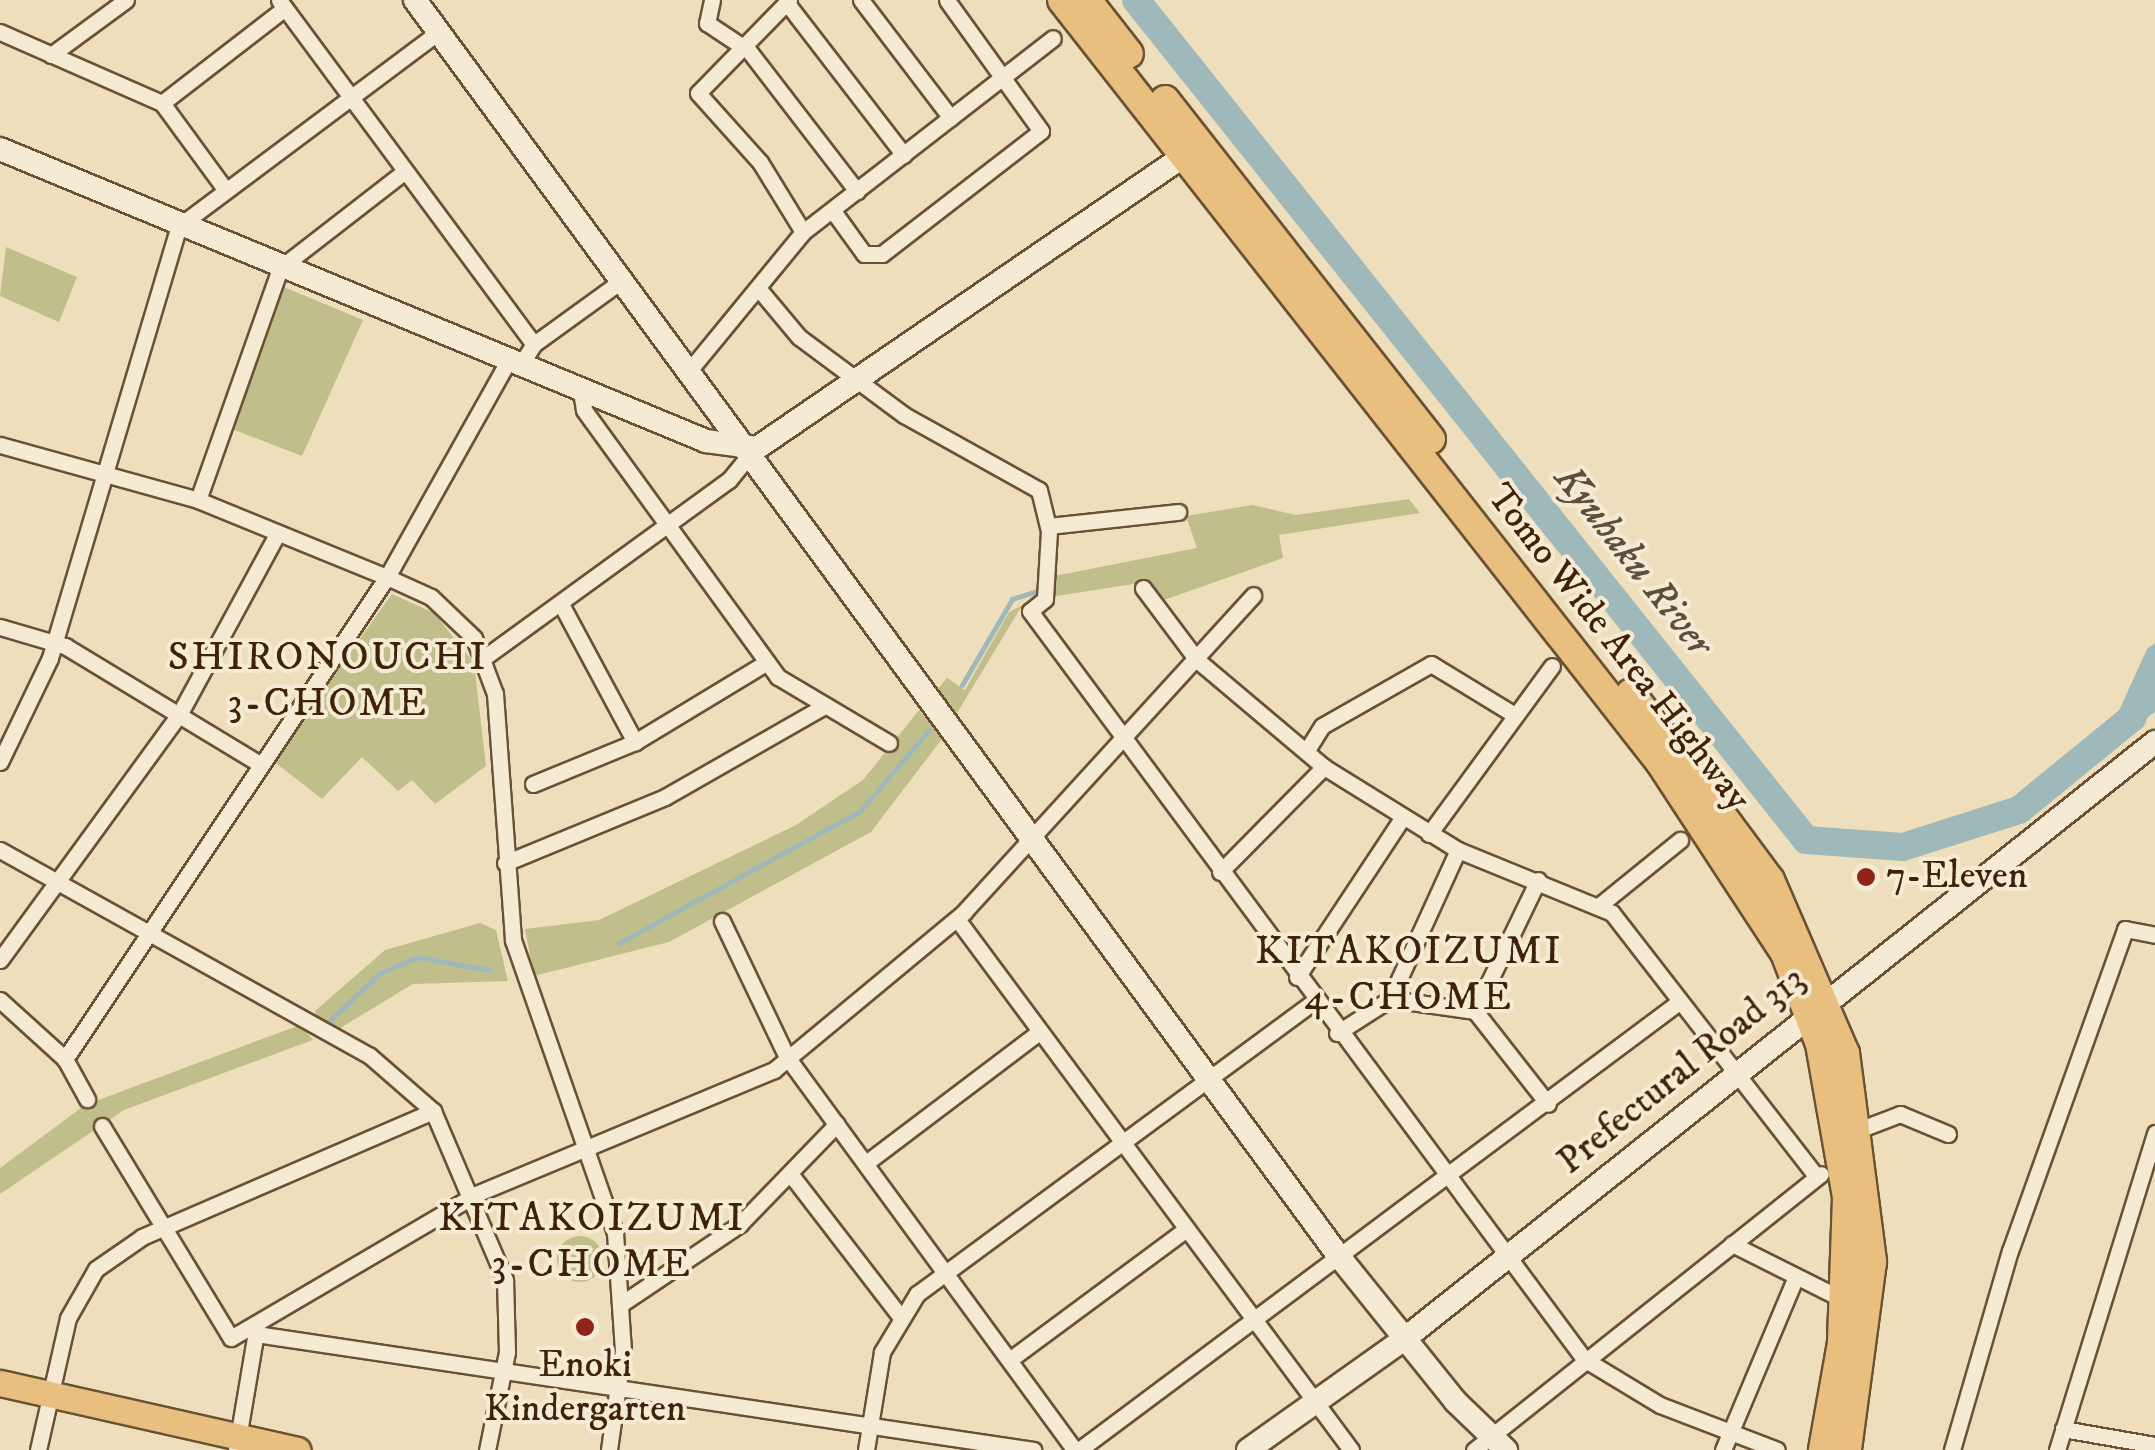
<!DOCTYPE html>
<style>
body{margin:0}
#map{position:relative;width:2155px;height:1450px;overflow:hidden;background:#efdebb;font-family:"IM FELL DW Pica",serif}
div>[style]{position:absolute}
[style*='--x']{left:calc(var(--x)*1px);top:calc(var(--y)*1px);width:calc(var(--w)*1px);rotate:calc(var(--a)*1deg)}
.green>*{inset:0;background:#c0bf8c}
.round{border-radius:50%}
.water>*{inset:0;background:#9fb9bb}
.stream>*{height:5px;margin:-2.5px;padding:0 2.5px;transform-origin:2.5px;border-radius:2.5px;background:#9fb9bb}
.river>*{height:28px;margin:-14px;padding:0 14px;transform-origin:14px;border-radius:14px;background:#9fb9bb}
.roads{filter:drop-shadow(2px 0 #6b5134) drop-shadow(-2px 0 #6b5134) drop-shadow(0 2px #6b5134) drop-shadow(0 -2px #6b5134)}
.street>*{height:15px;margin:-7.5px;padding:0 7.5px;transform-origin:7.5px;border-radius:7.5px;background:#f5ead3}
.secondary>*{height:22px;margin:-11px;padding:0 11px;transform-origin:11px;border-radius:11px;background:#f5ead3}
.primary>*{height:25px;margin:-12.5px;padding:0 12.5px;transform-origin:12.5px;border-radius:12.5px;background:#e8bf7e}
.highway>*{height:28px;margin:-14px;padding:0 14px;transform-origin:14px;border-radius:14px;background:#e8bf7e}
.dots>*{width:28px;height:28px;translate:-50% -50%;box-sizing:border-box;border:5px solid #f5ead3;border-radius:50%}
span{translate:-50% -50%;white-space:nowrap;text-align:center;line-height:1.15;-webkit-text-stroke:8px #f5ead3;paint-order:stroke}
.street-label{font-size:38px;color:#3f2207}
.poi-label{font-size:38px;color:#3f2207}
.left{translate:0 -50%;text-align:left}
.water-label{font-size:40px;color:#5c4f3d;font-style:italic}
.neighbourhood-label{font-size:40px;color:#3f2207;letter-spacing:2.5px}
</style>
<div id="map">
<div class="green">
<div style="clip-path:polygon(6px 247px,77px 277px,59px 322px,0 296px)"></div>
<div style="clip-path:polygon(279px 285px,363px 320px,302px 456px,229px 428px)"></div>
<div style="clip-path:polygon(1409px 499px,1420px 513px,1279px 535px,1283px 558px,1164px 600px,1146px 582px,1050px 597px,1049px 577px,1197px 548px,1186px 516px,1252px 505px,1296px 515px)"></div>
<div style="clip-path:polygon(392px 594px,434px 613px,474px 663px,486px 766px,435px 804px,412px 780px,398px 791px,362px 757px,322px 799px,272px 760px)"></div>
<div style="clip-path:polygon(1038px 597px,1020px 609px,957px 713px,938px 689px,947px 678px,965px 690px,1009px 612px)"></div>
<div style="clip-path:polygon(919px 710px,942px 739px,871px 832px,669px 942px,534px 976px,525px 929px,599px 920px,796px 825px,863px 780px)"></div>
<div style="clip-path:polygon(480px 923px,496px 930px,508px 981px,413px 984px,337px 1030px,317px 1022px,315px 1011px,385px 950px)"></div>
<div style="clip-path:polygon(300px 1025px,313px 1040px,124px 1110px,0 1194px,0 1168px,85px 1105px)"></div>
<div class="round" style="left:557px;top:1236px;width:46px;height:46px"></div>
</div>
<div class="water">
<div style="clip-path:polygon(2155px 643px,2155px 712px,2103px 746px,2147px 649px)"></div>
</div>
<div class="stream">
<div style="--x:962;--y:685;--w:99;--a:-59.8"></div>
<div style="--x:1012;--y:599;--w:25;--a:-18"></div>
<div style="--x:619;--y:943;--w:275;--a:-28.7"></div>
<div style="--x:860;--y:811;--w:106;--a:-49.6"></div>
<div style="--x:326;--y:1024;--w:74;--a:-43.4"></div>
<div style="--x:380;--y:973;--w:41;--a:-22.8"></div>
<div style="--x:418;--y:957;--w:72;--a:10.4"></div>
</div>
<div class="river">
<div style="--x:1136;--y:0;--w:1074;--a:51.42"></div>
<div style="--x:1806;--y:840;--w:97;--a:4.1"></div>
<div style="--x:1903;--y:847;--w:122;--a:-17.7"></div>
<div style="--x:2019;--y:810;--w:146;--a:-39.2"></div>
<div style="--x:2132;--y:718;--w:57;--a:-66.1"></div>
</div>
<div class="roads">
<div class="street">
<div style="--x:279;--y:0;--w:428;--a:53.5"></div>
<div style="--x:712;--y:0;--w:24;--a:102"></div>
<div style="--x:707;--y:23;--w:50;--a:33.7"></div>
<div style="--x:749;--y:51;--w:177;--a:52.4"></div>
<div style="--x:789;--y:0;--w:130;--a:134.4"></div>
<div style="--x:698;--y:93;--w:93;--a:48.1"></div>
<div style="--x:760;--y:162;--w:82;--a:58.4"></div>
<div style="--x:861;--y:0;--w:148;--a:52.7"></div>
<div style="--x:786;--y:2;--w:193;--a:52.4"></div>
<div style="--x:0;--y:32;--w:177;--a:23.7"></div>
<div style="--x:162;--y:103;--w:107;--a:53.8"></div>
<div style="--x:51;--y:55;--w:93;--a:-36.3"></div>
<div style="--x:162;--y:103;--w:155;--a:-37.7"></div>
<div style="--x:833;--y:211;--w:53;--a:54.2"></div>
<div style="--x:864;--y:254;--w:18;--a:0"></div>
<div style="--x:882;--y:254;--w:201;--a:-37.7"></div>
<div style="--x:1041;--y:131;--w:161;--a:-125.7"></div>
<div style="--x:758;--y:288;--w:64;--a:50.1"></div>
<div style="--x:799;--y:337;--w:131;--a:36.6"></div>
<div style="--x:904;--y:415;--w:154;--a:29.1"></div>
<div style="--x:1039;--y:490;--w:42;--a:76.3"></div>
<div style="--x:1049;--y:531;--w:68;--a:93.4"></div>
<div style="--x:1045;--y:599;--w:19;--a:141"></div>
<div style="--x:1030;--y:611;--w:931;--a:53.47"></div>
<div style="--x:1584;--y:1359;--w:89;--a:31.2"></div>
<div style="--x:1660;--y:1405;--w:125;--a:21"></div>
<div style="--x:520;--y:366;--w:26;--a:-58"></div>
<div style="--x:534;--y:344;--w:107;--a:-35.9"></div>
<div style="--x:688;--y:372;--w:181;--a:-50.6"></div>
<div style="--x:803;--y:232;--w:316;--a:-37.8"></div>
<div style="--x:581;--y:391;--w:19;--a:81"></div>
<div style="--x:584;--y:410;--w:330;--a:54"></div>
<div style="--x:778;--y:677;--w:129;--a:30.7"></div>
<div style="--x:0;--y:445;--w:205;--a:15.5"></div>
<div style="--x:198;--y:500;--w:204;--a:22.2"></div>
<div style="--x:387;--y:577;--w:48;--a:24.4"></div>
<div style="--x:431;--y:597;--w:59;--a:43.6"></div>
<div style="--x:474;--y:638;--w:60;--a:69.4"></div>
<div style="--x:495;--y:694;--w:247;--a:85.8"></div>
<div style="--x:513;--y:940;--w:310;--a:70.8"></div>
<div style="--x:615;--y:1233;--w:117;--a:86.1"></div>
<div style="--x:623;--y:1350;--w:101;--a:98"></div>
<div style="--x:198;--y:500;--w:246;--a:-70.5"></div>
<div style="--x:280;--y:268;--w:158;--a:-37.8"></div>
<div style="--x:1049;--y:526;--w:130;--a:-6.2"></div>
<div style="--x:1143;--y:588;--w:90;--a:53.1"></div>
<div style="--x:1197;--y:660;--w:166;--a:40.1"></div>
<div style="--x:1324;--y:767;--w:158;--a:31.8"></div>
<div style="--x:1458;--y:850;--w:166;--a:22.2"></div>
<div style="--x:1612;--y:913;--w:331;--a:52.2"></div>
<div style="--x:561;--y:604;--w:157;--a:61.8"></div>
<div style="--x:0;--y:627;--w:68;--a:16.3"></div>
<div style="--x:65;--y:646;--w:228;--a:31.2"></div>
<div style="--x:485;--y:657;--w:301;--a:-36"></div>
<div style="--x:729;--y:480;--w:32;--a:-51"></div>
<div style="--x:1307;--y:750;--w:28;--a:-58"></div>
<div style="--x:1322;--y:726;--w:125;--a:-29.6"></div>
<div style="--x:1431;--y:664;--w:92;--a:31.3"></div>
<div style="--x:0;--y:762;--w:115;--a:-64.3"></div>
<div style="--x:50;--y:658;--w:451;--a:-73.4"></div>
<div style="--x:179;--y:226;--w:324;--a:-36.8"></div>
<div style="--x:533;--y:784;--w:110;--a:-22.4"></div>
<div style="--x:635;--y:742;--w:154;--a:-31.2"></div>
<div style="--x:1429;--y:834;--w:208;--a:-53.8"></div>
<div style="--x:0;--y:850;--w:423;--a:29.1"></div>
<div style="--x:370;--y:1056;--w:84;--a:41.1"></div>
<div style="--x:433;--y:1111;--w:184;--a:66.9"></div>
<div style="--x:505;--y:1280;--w:72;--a:88.4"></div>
<div style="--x:507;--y:1352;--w:100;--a:101.5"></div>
<div style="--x:505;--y:863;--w:173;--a:-22.4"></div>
<div style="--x:665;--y:797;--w:182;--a:-29.7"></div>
<div style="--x:1220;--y:872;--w:148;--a:-45.3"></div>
<div style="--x:1538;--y:880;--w:145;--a:115.7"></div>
<div style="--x:1475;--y:1011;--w:118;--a:51.9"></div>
<div style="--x:1601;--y:904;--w:102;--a:-39"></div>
<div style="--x:957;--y:919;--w:661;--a:53.42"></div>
<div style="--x:722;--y:921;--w:151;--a:64.5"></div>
<div style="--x:787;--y:1057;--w:487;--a:53.8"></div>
<div style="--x:0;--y:960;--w:306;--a:-53.9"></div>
<div style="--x:180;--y:713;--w:204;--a:-61.5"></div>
<div style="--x:1297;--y:977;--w:192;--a:-56.5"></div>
<div style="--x:1390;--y:999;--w:164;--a:-65.5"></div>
<div style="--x:0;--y:1000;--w:88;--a:42.2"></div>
<div style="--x:65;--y:1059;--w:46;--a:61.2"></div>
<div style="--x:1337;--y:1033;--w:63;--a:-32.7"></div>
<div style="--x:1390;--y:999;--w:86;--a:8"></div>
<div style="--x:65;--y:1059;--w:580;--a:-56.26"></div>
<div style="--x:387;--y:577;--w:248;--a:-60.7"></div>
<div style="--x:102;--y:1126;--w:248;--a:58.7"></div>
<div style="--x:231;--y:1338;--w:284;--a:-30.4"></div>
<div style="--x:476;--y:1194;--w:323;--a:-22.6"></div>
<div style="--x:774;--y:1070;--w:247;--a:-39.7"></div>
<div style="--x:964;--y:912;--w:429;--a:-47.6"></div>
<div style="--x:1861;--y:1129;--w:42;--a:-21"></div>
<div style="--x:1900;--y:1114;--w:52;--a:22.6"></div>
<div style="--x:866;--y:1163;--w:217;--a:-37.1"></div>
<div style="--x:792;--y:1176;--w:175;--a:52.4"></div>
<div style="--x:1732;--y:1244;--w:127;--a:26.6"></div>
<div style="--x:624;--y:1302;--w:140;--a:-33.9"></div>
<div style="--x:740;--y:1224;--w:139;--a:-45.9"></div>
<div style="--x:256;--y:1334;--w:786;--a:8.49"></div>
<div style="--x:1012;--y:1358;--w:215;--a:-36.5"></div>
<div style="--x:2063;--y:1429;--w:93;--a:9.9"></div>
<div style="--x:38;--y:1450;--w:135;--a:-77.2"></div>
<div style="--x:68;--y:1318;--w:56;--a:-60.3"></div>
<div style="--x:96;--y:1269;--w:56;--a:-34.8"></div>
<div style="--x:142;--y:1237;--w:317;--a:-23.4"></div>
<div style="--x:236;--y:1450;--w:126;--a:-80.4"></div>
<div style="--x:866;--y:1450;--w:99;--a:-80.7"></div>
<div style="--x:882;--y:1352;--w:68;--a:-58.9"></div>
<div style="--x:917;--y:1294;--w:493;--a:-36.4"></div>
<div style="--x:1079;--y:1450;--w:749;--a:-36.75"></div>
<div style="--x:1474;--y:1450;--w:443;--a:-38.5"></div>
<div style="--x:1723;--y:1450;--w:183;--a:-67.2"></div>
<div style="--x:1952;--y:1450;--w:207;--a:-73.8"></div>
<div style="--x:2010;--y:1251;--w:342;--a:-70.3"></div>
<div style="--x:2125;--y:929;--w:31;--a:11"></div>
<div style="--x:2057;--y:1450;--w:332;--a:-72.8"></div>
</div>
<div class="secondary">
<div style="--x:415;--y:0;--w:1563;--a:53.67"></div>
<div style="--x:1341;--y:1259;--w:182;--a:51.2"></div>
<div style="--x:1455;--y:1401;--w:71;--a:43.9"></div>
<div style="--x:0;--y:149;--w:764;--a:22.47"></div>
<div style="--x:706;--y:441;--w:51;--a:7.8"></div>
<div style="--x:757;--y:448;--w:533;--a:-34.38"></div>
<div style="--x:1248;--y:1450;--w:190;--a:-35.4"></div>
<div style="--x:1403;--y:1340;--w:961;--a:-38.49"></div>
</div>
<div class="primary">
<div style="--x:0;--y:1383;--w:305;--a:12.7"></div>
</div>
<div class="highway">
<div style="--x:1062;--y:0;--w:969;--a:51.88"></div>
<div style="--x:1660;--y:762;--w:228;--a:56.8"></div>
<div style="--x:1785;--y:953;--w:97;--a:69"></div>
<div style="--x:1820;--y:1044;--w:155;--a:80"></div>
<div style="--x:1847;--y:1197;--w:146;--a:92"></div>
<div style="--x:1842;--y:1343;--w:109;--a:100.1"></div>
<div style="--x:1087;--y:0;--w:68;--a:52.1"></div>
<div style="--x:1165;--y:100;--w:431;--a:51.9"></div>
<div style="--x:1631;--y:693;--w:233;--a:53.4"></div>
<div style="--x:1770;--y:880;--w:189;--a:66.6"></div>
<div style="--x:1845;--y:1053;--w:211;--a:82.6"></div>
<div style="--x:1872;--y:1262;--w:190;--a:97.6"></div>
</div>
</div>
<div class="dots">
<div style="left:1866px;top:877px;background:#8f2418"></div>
<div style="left:585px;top:1327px;background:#8f2418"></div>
</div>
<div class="street-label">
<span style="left:1618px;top:648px;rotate:52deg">Tomo Wide Area Highway</span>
<span style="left:1682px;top:1071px;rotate:-39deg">Prefectural Road 313</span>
</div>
<div class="poi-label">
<span class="left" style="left:1886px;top:877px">7-Eleven</span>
<span style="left:585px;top:1388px">Enoki<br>Kindergarten</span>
</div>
<div class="water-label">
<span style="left:1633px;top:561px;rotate:52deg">Kyuhaku River</span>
</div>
<div class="neighbourhood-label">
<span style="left:328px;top:681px">SHIRONOUCHI<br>3-CHOME</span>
<span style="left:1409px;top:975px">KITAKOIZUMI<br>4-CHOME</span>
<span style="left:592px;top:1242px">KITAKOIZUMI<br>3-CHOME</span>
</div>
</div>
